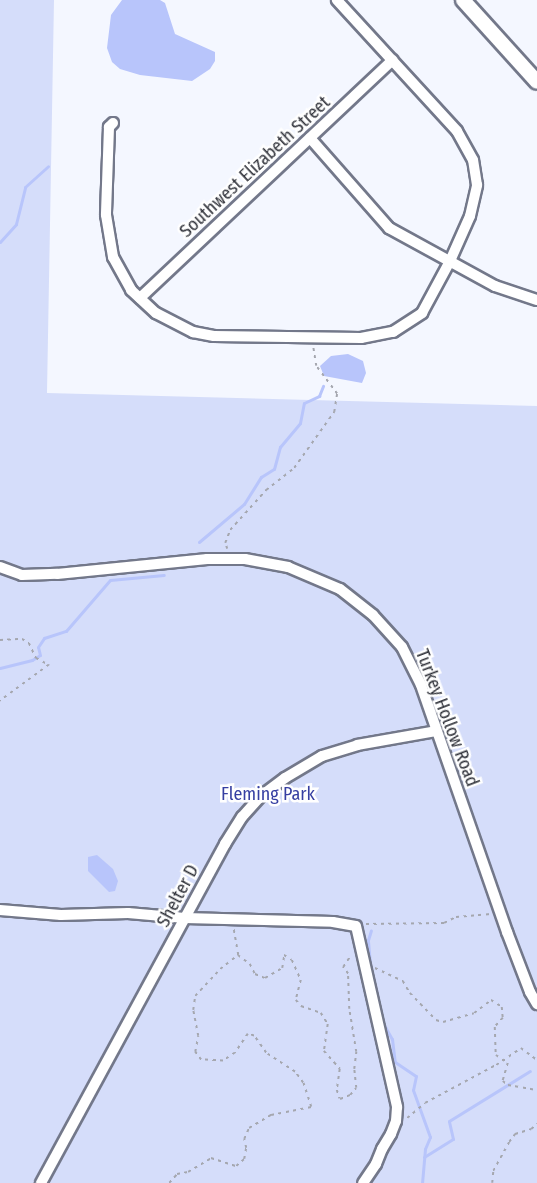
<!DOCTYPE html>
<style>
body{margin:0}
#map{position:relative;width:537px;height:1183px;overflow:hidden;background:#f4f7ff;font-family:"Fira Sans Condensed",sans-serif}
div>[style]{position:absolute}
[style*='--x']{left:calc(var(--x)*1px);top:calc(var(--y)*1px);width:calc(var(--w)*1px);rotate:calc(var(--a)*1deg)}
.green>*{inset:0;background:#d5ddfa}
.water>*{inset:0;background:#b8c5fb}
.stream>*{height:3px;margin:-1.5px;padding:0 1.5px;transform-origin:1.5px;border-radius:1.5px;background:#b8c5fb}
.path>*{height:1.5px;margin-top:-0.75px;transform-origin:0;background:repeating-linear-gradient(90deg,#a5a7af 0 3px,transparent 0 7.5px)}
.roads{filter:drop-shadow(2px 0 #73788a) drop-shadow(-2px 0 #73788a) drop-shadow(0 2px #73788a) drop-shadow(0 -2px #73788a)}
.minor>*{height:10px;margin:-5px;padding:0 5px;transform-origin:5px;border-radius:5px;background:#fff}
.major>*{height:14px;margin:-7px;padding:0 7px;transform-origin:7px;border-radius:7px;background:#fff}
span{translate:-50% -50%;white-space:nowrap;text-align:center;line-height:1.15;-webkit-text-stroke:5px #fff;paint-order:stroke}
.street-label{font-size:18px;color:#2e3038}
.park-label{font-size:18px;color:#363fa2}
</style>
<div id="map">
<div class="green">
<div style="clip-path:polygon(0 0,54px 0,47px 393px,537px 406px,537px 1183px,0 1183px)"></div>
</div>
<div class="water">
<div style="clip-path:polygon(122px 0,160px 0,165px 3px,175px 34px,215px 52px,215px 61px,210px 69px,192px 81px,140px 75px,120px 69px,112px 62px,107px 48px,111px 15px)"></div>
<div style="clip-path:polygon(348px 354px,363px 361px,366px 373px,362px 383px,324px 376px,320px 366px,331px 356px)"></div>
<div style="clip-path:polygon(97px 855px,113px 869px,118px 881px,115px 891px,109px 892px,88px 871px,88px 857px)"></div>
</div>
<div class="stream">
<div style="--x:0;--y:242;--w:24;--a:-48"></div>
<div style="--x:16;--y:224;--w:38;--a:-76"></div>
<div style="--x:25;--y:187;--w:31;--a:-42"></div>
<div style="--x:199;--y:542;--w:59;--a:-40.2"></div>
<div style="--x:244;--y:504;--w:32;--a:-58"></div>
<div style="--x:261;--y:477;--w:15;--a:-32"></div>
<div style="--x:274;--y:469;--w:23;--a:-75"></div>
<div style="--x:280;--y:447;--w:31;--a:-50"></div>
<div style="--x:300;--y:423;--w:20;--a:-79"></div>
<div style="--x:304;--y:403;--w:17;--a:-25"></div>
<div style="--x:319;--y:396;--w:11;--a:-68"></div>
<div style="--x:0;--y:668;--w:33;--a:-14"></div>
<div style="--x:32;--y:660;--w:9;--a:-32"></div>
<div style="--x:40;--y:655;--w:8;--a:-104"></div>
<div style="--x:38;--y:647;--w:11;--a:-56"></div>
<div style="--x:44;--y:638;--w:23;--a:-18"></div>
<div style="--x:66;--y:631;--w:67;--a:-49.2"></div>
<div style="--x:110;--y:580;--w:54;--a:-5.3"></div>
<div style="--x:370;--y:964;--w:24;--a:-95"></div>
<div style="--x:368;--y:940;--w:10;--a:-73"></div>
<div style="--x:383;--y:1023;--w:18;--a:61"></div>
<div style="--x:392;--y:1039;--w:23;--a:83"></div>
<div style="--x:395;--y:1062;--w:25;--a:34"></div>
<div style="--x:416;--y:1076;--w:14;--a:102"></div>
<div style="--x:413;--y:1090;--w:50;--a:70.1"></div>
<div style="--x:430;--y:1137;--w:13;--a:113"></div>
<div style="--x:425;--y:1149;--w:34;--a:95"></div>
<div style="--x:424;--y:1157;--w:34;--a:-32"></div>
<div style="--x:453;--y:1139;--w:18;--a:-103"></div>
<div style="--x:449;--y:1121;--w:95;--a:-31.7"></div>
</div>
<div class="path">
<div style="--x:227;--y:549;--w:6;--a:-108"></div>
<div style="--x:225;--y:543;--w:14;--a:-69"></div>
<div style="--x:230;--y:530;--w:54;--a:-48"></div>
<div style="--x:266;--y:490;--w:36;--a:-38"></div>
<div style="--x:294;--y:468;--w:69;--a:-54.5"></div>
<div style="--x:334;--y:412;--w:18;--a:-81"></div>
<div style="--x:337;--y:394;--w:35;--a:-127"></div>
<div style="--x:316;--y:366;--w:20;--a:-99"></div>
<div style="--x:0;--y:640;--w:22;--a:-3"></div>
<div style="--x:22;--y:639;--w:8;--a:30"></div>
<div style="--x:29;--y:643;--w:17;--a:65"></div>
<div style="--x:36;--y:658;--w:15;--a:28"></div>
<div style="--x:49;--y:665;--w:61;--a:143.7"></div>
<div style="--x:366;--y:924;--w:78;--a:-0.7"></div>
<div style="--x:444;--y:923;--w:13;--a:-27"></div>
<div style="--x:456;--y:917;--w:35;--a:-5"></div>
<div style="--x:238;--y:955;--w:15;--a:37"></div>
<div style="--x:250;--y:964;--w:11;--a:63"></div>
<div style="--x:255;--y:974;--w:11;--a:22"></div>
<div style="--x:265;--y:978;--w:20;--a:-30"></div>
<div style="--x:282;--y:968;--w:13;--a:-81"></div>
<div style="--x:284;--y:955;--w:9;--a:32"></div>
<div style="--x:292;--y:960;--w:22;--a:66"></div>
<div style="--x:301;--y:980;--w:21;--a:104"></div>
<div style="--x:296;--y:1000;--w:8;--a:50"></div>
<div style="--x:301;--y:1006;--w:21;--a:19"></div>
<div style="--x:321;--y:1013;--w:13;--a:58"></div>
<div style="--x:328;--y:1024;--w:27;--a:98"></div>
<div style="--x:324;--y:1051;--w:24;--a:48"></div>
<div style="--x:340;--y:1069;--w:21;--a:98"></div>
<div style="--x:337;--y:1090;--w:9;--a:72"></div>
<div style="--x:340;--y:1099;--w:11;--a:-22"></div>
<div style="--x:350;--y:1095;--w:9;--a:-49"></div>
<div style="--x:356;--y:1088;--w:19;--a:-96"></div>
<div style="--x:354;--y:1069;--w:17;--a:-83"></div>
<div style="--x:356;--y:1052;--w:44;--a:-99.2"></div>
<div style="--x:349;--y:1009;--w:35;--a:-92"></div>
<div style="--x:348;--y:974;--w:9;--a:-126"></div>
<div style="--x:343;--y:967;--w:14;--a:-56"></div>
<div style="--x:375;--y:968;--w:31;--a:25"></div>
<div style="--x:403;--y:981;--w:14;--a:60"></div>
<div style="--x:410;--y:993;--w:37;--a:46"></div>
<div style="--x:436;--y:1020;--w:7;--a:16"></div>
<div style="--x:443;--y:1022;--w:32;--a:-16"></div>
<div style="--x:474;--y:1013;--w:21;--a:-37"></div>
<div style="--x:491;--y:1000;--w:13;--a:32"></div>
<div style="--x:502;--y:1007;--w:11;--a:85"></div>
<div style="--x:503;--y:1018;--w:12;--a:132"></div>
<div style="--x:495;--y:1027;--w:28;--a:88"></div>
<div style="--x:496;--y:1055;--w:14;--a:34"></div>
<div style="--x:508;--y:1063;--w:19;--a:106"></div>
<div style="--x:503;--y:1081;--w:6;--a:39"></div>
<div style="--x:508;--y:1085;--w:29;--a:10"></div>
<div style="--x:407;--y:1118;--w:23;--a:-40"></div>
<div style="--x:425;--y:1103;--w:81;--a:-28.2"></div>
<div style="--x:496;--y:1065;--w:30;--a:-34"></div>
<div style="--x:521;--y:1048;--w:20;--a:37"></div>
<div style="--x:169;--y:1183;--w:12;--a:-48"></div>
<div style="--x:177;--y:1174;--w:11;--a:-10"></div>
<div style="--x:188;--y:1172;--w:27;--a:-31"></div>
<div style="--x:211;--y:1158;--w:26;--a:18"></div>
<div style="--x:236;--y:1166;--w:11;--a:-41"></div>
<div style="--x:244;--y:1159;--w:11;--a:-80"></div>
<div style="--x:246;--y:1148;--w:9;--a:-103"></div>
<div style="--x:244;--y:1139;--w:12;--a:-66"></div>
<div style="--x:249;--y:1128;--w:26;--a:-31"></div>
<div style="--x:271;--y:1115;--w:41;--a:-11.3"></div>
<div style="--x:311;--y:1107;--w:25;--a:-108"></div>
<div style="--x:303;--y:1083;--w:14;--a:-126"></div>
<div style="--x:295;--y:1072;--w:35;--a:-147"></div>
<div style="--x:266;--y:1053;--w:21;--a:-125"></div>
<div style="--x:254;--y:1036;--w:6;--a:-162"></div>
<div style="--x:248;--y:1034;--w:23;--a:124"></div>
<div style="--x:235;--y:1053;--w:14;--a:146"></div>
<div style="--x:223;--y:1061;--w:22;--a:-177"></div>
<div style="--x:201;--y:1060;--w:10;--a:-127"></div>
<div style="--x:195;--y:1052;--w:16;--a:-79"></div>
<div style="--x:198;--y:1036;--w:26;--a:-101"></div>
<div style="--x:193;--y:1010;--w:14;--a:-82"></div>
<div style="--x:195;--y:996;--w:37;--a:-47"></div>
<div style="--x:220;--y:969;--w:23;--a:-38"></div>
<div style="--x:238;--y:955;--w:27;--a:-100"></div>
<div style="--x:492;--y:1183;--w:12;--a:-85"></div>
<div style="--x:493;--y:1171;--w:33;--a:-61"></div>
<div style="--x:509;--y:1142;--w:10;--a:-53"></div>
<div style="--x:515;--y:1134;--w:17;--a:-17"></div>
<div style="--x:531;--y:1129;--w:8;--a:-40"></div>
</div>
<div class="roads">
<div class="minor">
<div style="--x:113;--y:123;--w:6;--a:135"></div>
<div style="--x:109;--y:127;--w:88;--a:92"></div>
<div style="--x:106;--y:215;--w:43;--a:80.5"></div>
<div style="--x:113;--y:257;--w:38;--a:61"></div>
<div style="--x:131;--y:290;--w:34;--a:43"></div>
<div style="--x:156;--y:313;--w:42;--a:27.2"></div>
<div style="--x:193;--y:332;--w:21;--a:11"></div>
<div style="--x:214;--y:336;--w:147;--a:0.8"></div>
<div style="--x:361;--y:338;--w:33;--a:-11"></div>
<div style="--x:393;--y:332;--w:35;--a:-33"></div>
<div style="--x:422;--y:313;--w:59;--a:-61.7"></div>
<div style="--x:450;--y:261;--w:49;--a:-66"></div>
<div style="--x:470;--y:216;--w:32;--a:-77"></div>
<div style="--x:477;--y:185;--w:25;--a:-99"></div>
<div style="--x:473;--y:160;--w:33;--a:-119"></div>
<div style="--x:457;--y:131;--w:178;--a:-132.5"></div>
<div style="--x:310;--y:138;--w:120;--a:48.7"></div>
<div style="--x:389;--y:228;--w:121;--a:28.7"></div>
<div style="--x:495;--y:286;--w:44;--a:18.4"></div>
<div style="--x:140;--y:298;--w:347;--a:-43.3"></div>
<div style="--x:0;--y:567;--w:23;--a:20"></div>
<div style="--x:22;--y:575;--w:35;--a:-2"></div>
<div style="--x:57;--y:574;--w:151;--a:-5.7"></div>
<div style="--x:207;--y:559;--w:38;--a:0"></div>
<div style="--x:245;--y:559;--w:44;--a:10.5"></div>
<div style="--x:288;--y:567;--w:56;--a:22.9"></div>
<div style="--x:340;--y:589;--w:42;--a:38.2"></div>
<div style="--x:373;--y:615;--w:43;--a:47.8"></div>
<div style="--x:402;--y:647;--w:42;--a:63.4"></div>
<div style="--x:421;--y:685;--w:262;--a:70.8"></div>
<div style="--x:507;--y:932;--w:64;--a:69"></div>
<div style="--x:530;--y:992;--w:14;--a:60"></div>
<div style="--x:0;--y:910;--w:61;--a:4.7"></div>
<div style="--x:61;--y:915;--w:67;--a:-1.7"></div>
<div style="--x:128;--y:913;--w:57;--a:5"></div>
<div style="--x:185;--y:918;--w:148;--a:1.5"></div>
<div style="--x:333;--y:922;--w:23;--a:10"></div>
<div style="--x:356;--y:926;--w:186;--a:77.2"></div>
<div style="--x:397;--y:1107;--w:14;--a:94"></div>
<div style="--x:396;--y:1121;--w:14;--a:111"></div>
<div style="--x:391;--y:1134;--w:17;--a:121"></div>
<div style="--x:382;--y:1149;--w:16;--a:112"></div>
<div style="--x:376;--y:1164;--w:23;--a:124"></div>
<div style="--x:41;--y:1183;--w:386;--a:-61.5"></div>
<div style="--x:225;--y:844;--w:32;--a:-58"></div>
<div style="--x:242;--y:817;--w:28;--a:-48"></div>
<div style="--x:261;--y:796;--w:30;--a:-37"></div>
<div style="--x:285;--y:778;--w:43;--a:-30.7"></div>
<div style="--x:322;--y:756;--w:37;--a:-17"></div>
<div style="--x:357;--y:745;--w:80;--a:-10"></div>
</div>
<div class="major">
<div style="--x:463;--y:0;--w:110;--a:47.9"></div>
</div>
</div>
<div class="street-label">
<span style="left:255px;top:167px;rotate:-43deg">Southwest Elizabeth Street</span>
<span style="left:447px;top:718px;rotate:69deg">Turkey Hollow Road</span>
<span style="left:178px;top:896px;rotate:-62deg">Shelter D</span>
</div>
<div class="park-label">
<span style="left:268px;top:794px">Fleming Park</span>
</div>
</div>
